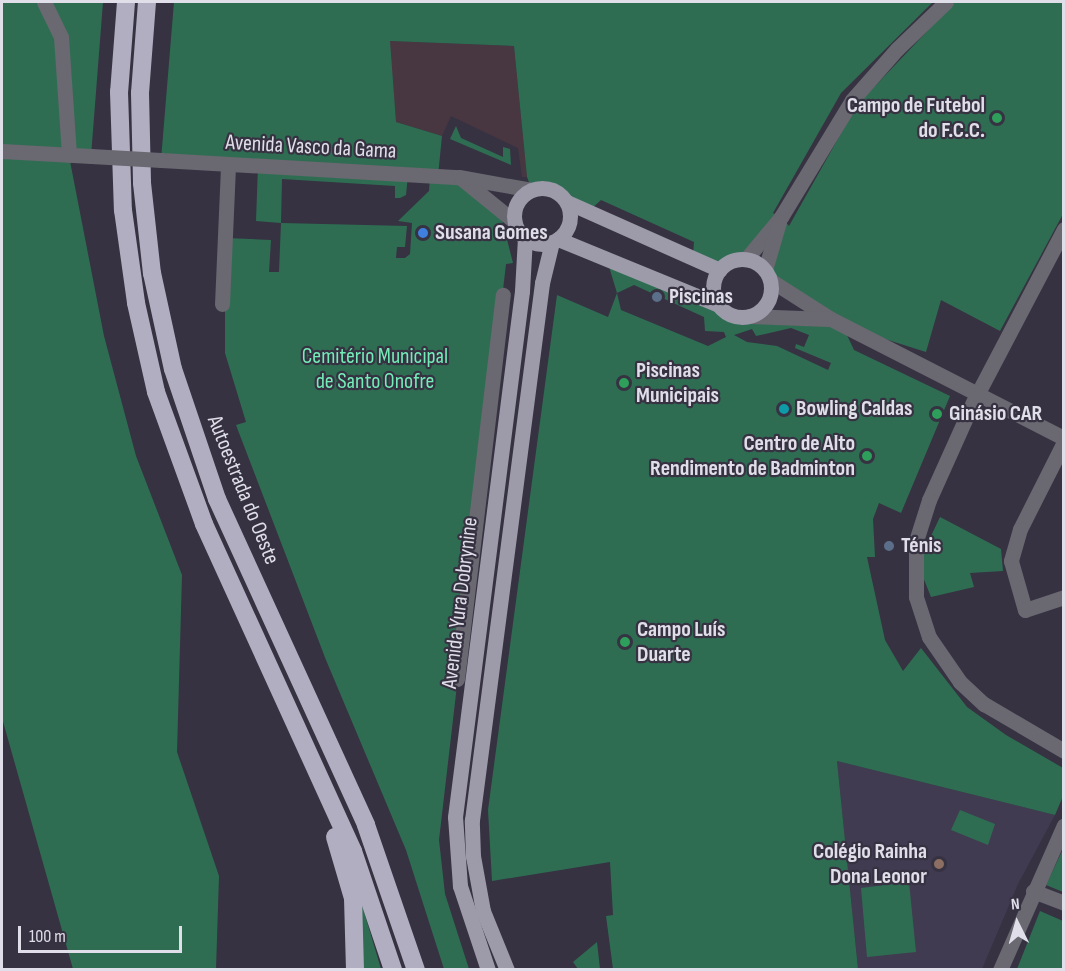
<!DOCTYPE html>
<meta charset="utf-8">
<style>
body{margin:0}
#map{position:relative;width:1065px;height:971px;overflow:hidden;background:#363242;font-family:"Sofia Sans Condensed",sans-serif}
div>[style]{position:absolute}
[style*='--x']{left:calc(var(--x)*1px);top:calc(var(--y)*1px);width:calc(var(--w)*1px);rotate:calc(var(--a)*1deg)}
.industrial>*{inset:0;background:#483741}
.built>*{inset:0;background:#403b50}
.green>*{inset:0;background:#2f6d53}
.minor>*{height:15px;margin:-7.5px;padding:0 7.5px;transform-origin:7.5px;border-radius:7.5px;background:#6a6870}
.major>*{height:15px;margin:-7.5px;padding:0 7.5px;transform-origin:7.5px;border-radius:7.5px;background:#9d9aaa}
.major>.ring{margin:-7.5px;padding:0;box-sizing:content-box;background:none;border:15px solid #9d9aaa;border-radius:50%}
.highway>*{height:18px;margin:-9px;padding:0 9px;transform-origin:9px;border-radius:9px;background:#b1aec1}
.minor-bridge>*{height:15px;margin:-7.5px;padding:0 7.5px;transform-origin:7.5px;border-radius:7.5px;background:#6a6870}
.dots>*{width:16px;height:16px;translate:-50% -50%;box-sizing:border-box;border:3px solid #363242;border-radius:50%}
span{translate:-50% -50%;white-space:nowrap;text-align:center;line-height:1.15;-webkit-text-stroke:4.5px #363242;paint-order:stroke}
.poi-label{font-size:22px;color:#e0dee8;font-weight:700}
.right{translate:-100% -50%;text-align:right}
.left{translate:0 -50%;text-align:left}
.street-label{font-size:22px;color:#e0dee8}
.park-label{font-size:22px;color:#73ecb8}
.frame{position:absolute;inset:0;border:3px solid #e0dee8;pointer-events:none}
.north{position:absolute;left:987px;top:893px;width:60px;height:60px;-webkit-text-stroke:4px #363242;paint-order:stroke;rotate:355deg;font-size:16px;font-weight:700;line-height:24px;text-align:center;color:#e0dee8}
.north::after{content:'';display:block;margin:auto;width:21px;height:27px;background:#e0dee8;clip-path:polygon(50% 0,100% 100%,50% 72%,0 100%)}
.scale{position:absolute;left:18px;top:926px;width:164px;height:27px;box-sizing:border-box;border:3px solid #e0dee8;border-top:0;padding-left:8px;font-size:18px;line-height:21px;white-space:nowrap;color:#e0dee8;-webkit-text-stroke:4px #363242;paint-order:stroke}
</style>
<div id="map">
<div class="industrial">
<div style="clip-path:polygon(389px 41px,514px 46px,527px 177px,522px 177px,518px 148px,451px 116px,442px 136px,396px 122px)"></div>
</div>
<div class="built">
<div style="clip-path:polygon(837px 761px,1055px 815px,1018px 884px,982px 969px,858px 969px)"></div>
</div>
<div class="green">
<div style="clip-path:polygon(2px 2px,103px 2px,91px 156px,69px 156px,104px 336px,136px 456px,182px 575px,177px 752px,219px 876px,216px 969px,73px 969px,2px 718px)"></div>
<div style="clip-path:polygon(evenodd,174px 2px,933px 2px,841px 93px,773px 213px,781px 217px,789px 226px,857px 105px,955px 2px,1063px 2px,1063px 214px,1000px 331px,941px 300px,926px 352px,847px 327px,845px 331px,854px 350px,950px 396px,901px 513px,879px 503px,873px 519px,875px 557px,867px 557px,885px 640px,903px 671px,921px 648px,967px 707px,1006px 735px,1063px 768px,1063px 796px,1055px 815px,837px 761px,858px 969px,613px 969px,606px 916px,613px 915px,610px 862px,492px 881px,488px 810px,557px 295px,608px 317px,617px 293px,607px 260px,719px 305px,733px 315px,830px 319px,770px 280px,780px 219px,741px 259px,720px 270px,693px 256px,694px 242px,601px 200px,589px 211px,552px 189px,532px 190px,527px 177px,514px 46px,390px 41px,396px 122px,442px 136px,438px 176px,459px 177px,502px 220px,513px 263px,506px 264px,439px 840px,445px 894px,469px 969px,444px 969px,406px 850px,326px 660px,236px 425px,246px 422px,225px 353px,225px 238px,271px 240px,269px 272px,279px 272px,281px 223px,256px 221px,258px 166px,161px 160px,174px 2px,408px 175px,430px 176px,429px 191px,398px 221px,412px 223px,410px 254px,405px 258px,396px 258px,397px 247px,405px 247px,407px 226px,281px 223px,282px 179px,395px 186px,395px 198px,400px 198px,406px 195px,408px 175px,174px 2px,634px 285px,704px 317px,705px 331px,724px 332px,726px 337px,708px 346px,621px 310px,617px 293px,634px 285px,174px 2px,791px 328px,809px 335px,804px 347px,796px 344px,795px 348px,831px 363px,828px 370px,777px 346px,747px 342px,734px 335px,752px 329px,756px 336px,791px 328px)"></div>
<div style="clip-path:polygon(456px 126px,461px 138px,503px 157px,503px 147px,510px 149px,511px 165px,450px 139px)"></div>
<div style="clip-path:polygon(940px 517px,1001px 549px,1003px 571px,970px 573px,974px 587px,931px 597px,923px 577px,923px 553px)"></div>
<div style="clip-path:polygon(960px 810px,995px 824px,988px 845px,951px 830px)"></div>
<div style="clip-path:polygon(1063px 849px,1063px 892px,1046px 885px)"></div>
<div style="clip-path:polygon(909px 882px,916px 952px,867px 957px,861px 888px)"></div>
<div style="clip-path:polygon(362px 905px,381px 969px,361px 970px)"></div>
<div style="clip-path:polygon(1040px 911px,1063px 921px,1063px 969px,1017px 969px)"></div>
<div style="clip-path:polygon(597px 942px,600px 969px,578px 969px,573px 962px)"></div>
</div>
<div class="minor">
<div style="--x:44;--y:2;--w:39;--a:64"></div>
<div style="--x:61;--y:37;--w:118;--a:86.1"></div>
<div style="--x:2;--y:151;--w:89;--a:3.2"></div>
<div style="--x:161;--y:160;--w:298;--a:3.3"></div>
<div style="--x:459;--y:177;--w:74;--a:10.1"></div>
<div style="--x:462;--y:179;--w:68;--a:39.1"></div>
<div style="--x:1064;--y:229;--w:195;--a:117.7"></div>
<div style="--x:973;--y:402;--w:107;--a:114.2"></div>
<div style="--x:929;--y:500;--w:43;--a:107.6"></div>
<div style="--x:916;--y:541;--w:56;--a:90"></div>
<div style="--x:916;--y:597;--w:42;--a:72"></div>
<div style="--x:929;--y:637;--w:55;--a:55.4"></div>
<div style="--x:960;--y:682;--w:33;--a:43"></div>
<div style="--x:984;--y:704;--w:93;--a:30.4"></div>
<div style="--x:746;--y:259;--w:55;--a:-50.2"></div>
<div style="--x:781;--y:217;--w:137;--a:-58.7"></div>
<div style="--x:852;--y:100;--w:68;--a:-48.6"></div>
<div style="--x:897;--y:49;--w:68;--a:-43.8"></div>
<div style="--x:765;--y:270;--w:50;--a:-73.7"></div>
<div style="--x:770;--y:280;--w:72;--a:32.6"></div>
<div style="--x:831;--y:319;--w:262;--a:27.1"></div>
<div style="--x:222;--y:304;--w:140;--a:-87.5"></div>
<div style="--x:749;--y:316;--w:79;--a:2.2"></div>
<div style="--x:1064;--y:442;--w:97;--a:116.8"></div>
<div style="--x:1020;--y:529;--w:33;--a:106"></div>
<div style="--x:1011;--y:561;--w:51;--a:74.1"></div>
<div style="--x:1025;--y:610;--w:41;--a:-18.4"></div>
<div style="--x:457;--y:679;--w:387;--a:-83.2"></div>
<div style="--x:1033;--y:891;--w:33;--a:21"></div>
<div style="--x:1000;--y:970;--w:158;--a:-66.2"></div>
</div>
<div class="major">
<div class="ring" style="left:514px;top:188px;width:41px;height:41px"></div>
<div style="--x:567;--y:202;--w:167;--a:24"></div>
<div style="--x:558;--y:239;--w:174;--a:22.3"></div>
<div class="ring" style="left:713px;top:259px;width:43px;height:43px"></div>
<div style="--x:488;--y:970;--w:89;--a:-108.4"></div>
<div style="--x:460;--y:886;--w:69;--a:-94.1"></div>
<div style="--x:455;--y:817;--w:530;--a:-82.74"></div>
<div style="--x:522;--y:291;--w:53;--a:-86.8"></div>
<div style="--x:507;--y:970;--w:64;--a:-112.1"></div>
<div style="--x:483;--y:911;--w:56;--a:-100.3"></div>
<div style="--x:473;--y:856;--w:36;--a:-92"></div>
<div style="--x:472;--y:820;--w:542;--a:-82.57"></div>
<div style="--x:542;--y:283;--w:42;--a:-76.3"></div>
</div>
<div class="highway">
<div style="--x:126;--y:2;--w:90;--a:94.4"></div>
<div style="--x:119;--y:92;--w:118;--a:88.1"></div>
<div style="--x:123;--y:210;--w:94;--a:82"></div>
<div style="--x:136;--y:303;--w:91;--a:77.3"></div>
<div style="--x:156;--y:392;--w:140;--a:70"></div>
<div style="--x:204;--y:524;--w:359;--a:65.5"></div>
<div style="--x:353;--y:851;--w:126;--a:71.4"></div>
<div style="--x:147;--y:2;--w:91;--a:94.4"></div>
<div style="--x:140;--y:93;--w:90;--a:88.7"></div>
<div style="--x:142;--y:183;--w:91;--a:83.7"></div>
<div style="--x:152;--y:273;--w:98;--a:77.7"></div>
<div style="--x:173;--y:369;--w:137;--a:71.3"></div>
<div style="--x:217;--y:499;--w:358;--a:65.4"></div>
<div style="--x:366;--y:825;--w:153;--a:71"></div>
<div style="--x:335;--y:837;--w:64;--a:73.6"></div>
<div style="--x:353;--y:898;--w:72;--a:88.4"></div>
</div>
<div class="minor-bridge">
<div style="--x:91;--y:156;--w:70;--a:3.3"></div>
</div>
<div class="dots">
<div style="left:997px;top:118px;background:#2e9e5b"></div>
<div style="left:423px;top:233px;background:#3f7fe0"></div>
<div style="left:657px;top:297px;background:#5c6f8a"></div>
<div style="left:624px;top:383px;background:#2e9e5b"></div>
<div style="left:784px;top:409px;background:#0f9aa8"></div>
<div style="left:937px;top:414px;background:#2e9e5b"></div>
<div style="left:867px;top:456px;background:#2e9e5b"></div>
<div style="left:889px;top:546px;background:#5c6f8a"></div>
<div style="left:625px;top:642px;background:#2e9e5b"></div>
<div style="left:939px;top:864px;background:#8d6e63"></div>
</div>
<div class="poi-label">
<span class="right" style="left:985px;top:118px">Campo de Futebol<br>do F.C.C.</span>
<span class="left" style="left:435px;top:233px">Susana Gomes</span>
<span class="left" style="left:669px;top:297px">Piscinas</span>
<span class="left" style="left:636px;top:383px">Piscinas<br>Municipais</span>
<span class="left" style="left:796px;top:409px">Bowling Caldas</span>
<span class="left" style="left:949px;top:414px">Ginásio CAR</span>
<span class="right" style="left:855px;top:456px">Centro de Alto<br>Rendimento de Badminton</span>
<span class="left" style="left:901px;top:546px">Ténis</span>
<span class="left" style="left:637px;top:642px">Campo Luís<br>Duarte</span>
<span class="right" style="left:927px;top:864px">Colégio Rainha<br>Dona Leonor</span>
</div>
<div class="street-label">
<span style="left:311px;top:147px;rotate:3deg">Avenida Vasco da Gama</span>
<span style="left:243px;top:490px;rotate:68deg">Autoestrada do Oeste</span>
<span style="left:460px;top:603px;rotate:-83deg">Avenida Yura Dobrynine</span>
</div>
<div class="park-label">
<span style="left:375px;top:369px">Cemitério Municipal<br>de Santo Onofre</span>
</div>
<div class="frame"></div>
<div class="north">N</div>
<div class="scale">100 m</div>
</div>
